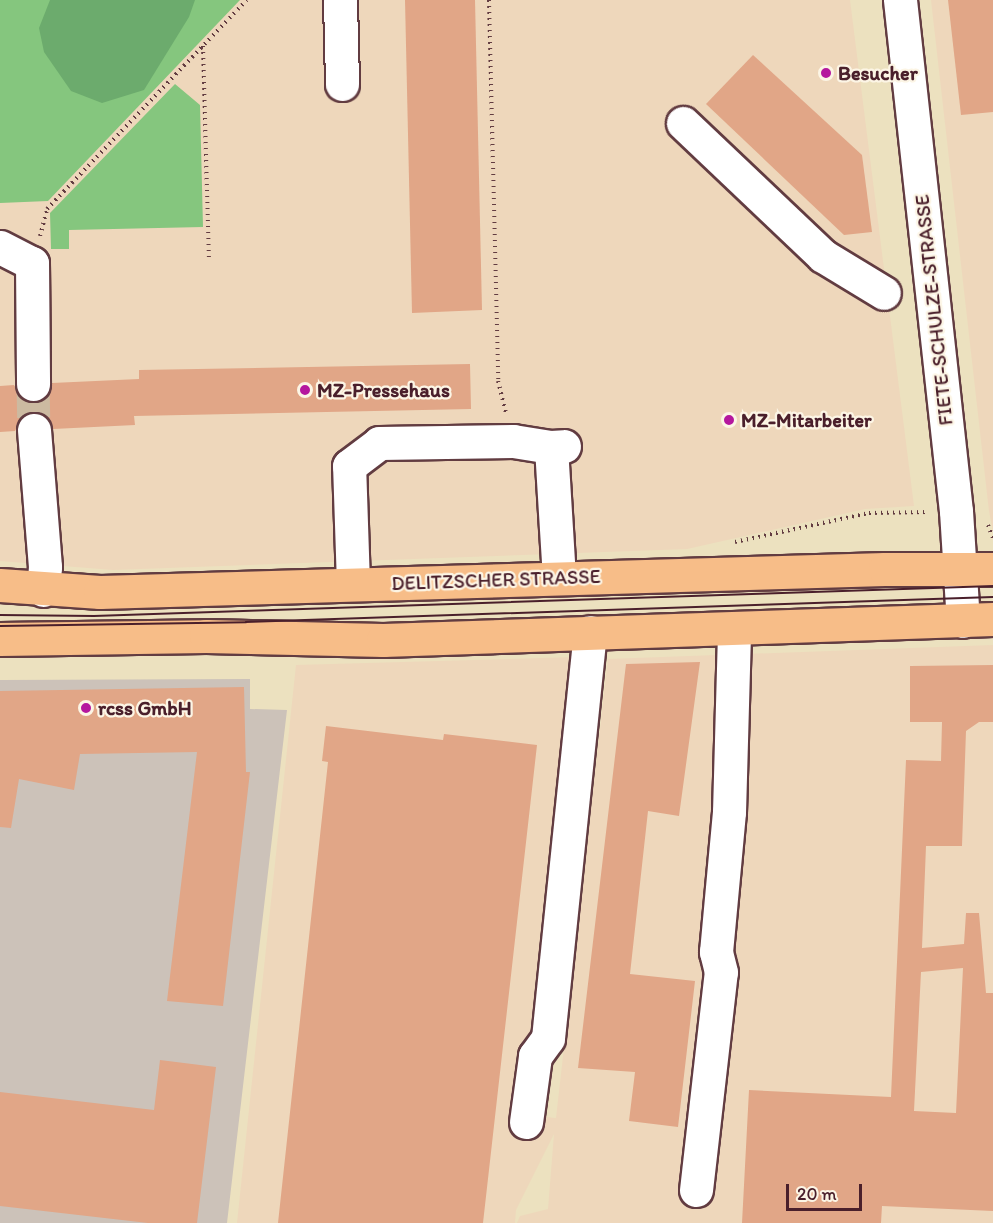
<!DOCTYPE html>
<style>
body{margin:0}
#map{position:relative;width:993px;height:1223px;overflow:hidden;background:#ece1bf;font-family:Itim,sans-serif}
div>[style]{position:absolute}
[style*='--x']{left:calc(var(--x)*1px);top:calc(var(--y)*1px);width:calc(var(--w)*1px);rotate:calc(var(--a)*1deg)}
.built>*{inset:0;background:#eed7bb}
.industrial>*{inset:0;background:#ccc2b9}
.green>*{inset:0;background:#85c67e}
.forest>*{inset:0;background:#6cab6d}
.building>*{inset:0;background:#e1a687}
.minor-tunnel>*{height:33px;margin-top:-16.5px;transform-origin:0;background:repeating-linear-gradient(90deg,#ccbaa1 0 33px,transparent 0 49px)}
.path>*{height:4px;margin-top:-2px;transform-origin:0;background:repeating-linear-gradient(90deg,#623c41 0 1.5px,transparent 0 6px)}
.roads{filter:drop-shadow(2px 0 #623c41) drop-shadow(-2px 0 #623c41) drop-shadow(0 2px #623c41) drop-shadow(0 -2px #623c41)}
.minor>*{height:33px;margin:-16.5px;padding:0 16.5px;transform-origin:16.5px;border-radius:16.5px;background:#fff}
.major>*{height:33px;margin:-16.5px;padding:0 16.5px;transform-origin:16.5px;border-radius:16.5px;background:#f7bd88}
.tram>*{height:1.5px;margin:-0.75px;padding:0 0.75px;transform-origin:0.75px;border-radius:0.75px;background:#4a1f2b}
.dots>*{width:16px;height:16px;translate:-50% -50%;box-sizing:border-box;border:3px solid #fcf5e5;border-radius:50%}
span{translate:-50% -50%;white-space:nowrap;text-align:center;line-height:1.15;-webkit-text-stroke:4.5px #fcf5e5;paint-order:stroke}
.poi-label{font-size:20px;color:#4a1f2b;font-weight:700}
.left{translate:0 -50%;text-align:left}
.street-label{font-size:20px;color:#4a1f2b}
.scale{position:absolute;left:786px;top:1184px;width:76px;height:27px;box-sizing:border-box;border:3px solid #4a1f2b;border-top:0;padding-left:8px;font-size:18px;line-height:21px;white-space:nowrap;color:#4a1f2b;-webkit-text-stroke:4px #fcf5e5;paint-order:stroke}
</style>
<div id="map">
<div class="built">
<div style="clip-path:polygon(0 0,850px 0,914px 506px,865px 509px,687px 549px,113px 570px,0 561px)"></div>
<div style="clip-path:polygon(931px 0,993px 0,993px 532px,989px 511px)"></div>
<div style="clip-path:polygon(993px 645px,993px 1223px,517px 1223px,520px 1216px,548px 1209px,554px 1134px,516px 1210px,515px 1223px,237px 1223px,296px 665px,576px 657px,524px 1115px,556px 1118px,608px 659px)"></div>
</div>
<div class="industrial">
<div style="clip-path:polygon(250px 679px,250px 709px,287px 710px,227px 1223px,0 1223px,0 680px)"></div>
</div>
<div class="green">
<div style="clip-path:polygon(0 0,240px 0,48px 201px,0 203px)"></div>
<div style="clip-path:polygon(175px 84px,200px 105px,203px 227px,69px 230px,69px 249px,51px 249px,50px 213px)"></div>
</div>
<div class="forest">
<div style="clip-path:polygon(50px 0,195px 0,189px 17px,144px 90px,102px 103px,71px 91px,44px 52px,39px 28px)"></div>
</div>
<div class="building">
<div style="clip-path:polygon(405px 0,475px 0,482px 310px,412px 313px)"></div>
<div style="clip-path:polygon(948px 0,993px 0,993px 112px,961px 115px)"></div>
<div style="clip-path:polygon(753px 55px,862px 155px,872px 232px,844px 235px,706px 104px)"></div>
<div style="clip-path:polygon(470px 364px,471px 409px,134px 416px,135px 425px,53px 429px,49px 419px,33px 411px,23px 415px,15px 431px,0 432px,0 386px,14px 385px,23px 400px,34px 403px,49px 394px,52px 383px,139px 379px,139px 370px)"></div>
<div style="clip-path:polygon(700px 662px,679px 816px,648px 811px,630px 974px,695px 981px,678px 1127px,629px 1121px,635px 1072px,578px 1068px,626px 664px)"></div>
<div style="clip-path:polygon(evenodd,993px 665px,993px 722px,979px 722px,966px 731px,962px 846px,926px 846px,922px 948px,964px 944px,966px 913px,979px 913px,986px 993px,993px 993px,993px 1211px,882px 1206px,881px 1223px,742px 1223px,749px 1090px,891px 1097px,906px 760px,941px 761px,942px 722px,910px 722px,910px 666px,993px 665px,963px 968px,956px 1113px,914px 1111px,921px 972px,963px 968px)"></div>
<div style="clip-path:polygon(244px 687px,246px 772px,250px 772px,223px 1006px,167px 1001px,197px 752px,80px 754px,74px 790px,19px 779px,11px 828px,0 827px,0 691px)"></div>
<div style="clip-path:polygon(326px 726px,443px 740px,444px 734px,537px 745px,483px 1223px,278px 1223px,328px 762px,322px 761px)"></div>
<div style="clip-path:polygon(160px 1060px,216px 1067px,197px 1223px,148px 1223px,0 1206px,0 1092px,154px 1110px)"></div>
</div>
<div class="minor-tunnel">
<div style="--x:33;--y:384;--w:46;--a:88.8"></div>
</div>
<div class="path">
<div style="--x:489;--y:0;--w:381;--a:88.6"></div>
<div style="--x:498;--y:381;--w:34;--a:76"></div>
<div style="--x:203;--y:46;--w:212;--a:88.4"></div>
<div style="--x:40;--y:236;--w:28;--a:-75"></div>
<div style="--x:47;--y:209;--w:289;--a:-46.3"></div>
<div style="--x:988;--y:525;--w:14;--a:69"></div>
<div style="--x:735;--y:542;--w:137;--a:-12.2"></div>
<div style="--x:869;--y:513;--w:59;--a:-1"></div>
</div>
<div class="roads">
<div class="minor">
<div style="--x:340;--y:0;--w:84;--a:88.6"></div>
<div style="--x:900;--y:0;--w:514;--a:83.75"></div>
<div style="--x:956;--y:511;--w:110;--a:86.4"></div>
<div style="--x:683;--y:123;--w:193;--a:43.5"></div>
<div style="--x:823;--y:256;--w:71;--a:31.2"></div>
<div style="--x:0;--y:247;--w:36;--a:27"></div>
<div style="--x:32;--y:263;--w:121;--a:89.5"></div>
<div style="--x:34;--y:430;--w:137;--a:85.4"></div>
<div style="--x:45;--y:567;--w:23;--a:95"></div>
<div style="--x:559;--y:578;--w:131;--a:-93.5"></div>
<div style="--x:551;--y:447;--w:13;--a:-4"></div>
<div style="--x:353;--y:584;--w:118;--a:-91.9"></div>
<div style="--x:349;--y:466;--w:38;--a:-37"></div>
<div style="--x:379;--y:443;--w:134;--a:-0.9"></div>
<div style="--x:513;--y:441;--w:38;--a:9"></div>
<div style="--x:526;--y:1122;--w:67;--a:-82.2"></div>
<div style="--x:535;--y:1056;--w:22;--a:-54"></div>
<div style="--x:548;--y:1038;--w:408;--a:-84.1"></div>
<div style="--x:696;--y:1190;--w:219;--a:-83.5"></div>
<div style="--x:721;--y:972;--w:21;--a:-104"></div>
<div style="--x:716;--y:952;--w:141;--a:-84.7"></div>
<div style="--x:729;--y:812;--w:183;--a:-88.4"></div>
</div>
<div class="major">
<div style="--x:0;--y:585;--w:100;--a:4"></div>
<div style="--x:100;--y:592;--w:785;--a:-1.68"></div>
<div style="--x:885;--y:569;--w:108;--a:0"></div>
<div style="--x:0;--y:639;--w:206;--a:-0.8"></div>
<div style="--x:206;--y:636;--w:177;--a:1.3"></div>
<div style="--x:383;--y:640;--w:610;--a:-1.97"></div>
</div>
</div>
<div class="tram">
<div style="--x:0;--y:615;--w:94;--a:0.6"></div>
<div style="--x:94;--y:616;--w:900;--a:-1.91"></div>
<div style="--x:0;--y:626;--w:246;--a:-0.9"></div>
<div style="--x:246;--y:622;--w:747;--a:-1.92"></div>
</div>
<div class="dots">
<div style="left:826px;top:73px;background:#b5179e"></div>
<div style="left:305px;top:390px;background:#b5179e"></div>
<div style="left:729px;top:420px;background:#b5179e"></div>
<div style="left:86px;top:708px;background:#b5179e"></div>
</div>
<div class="poi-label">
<span class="left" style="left:838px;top:73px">Besucher</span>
<span class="left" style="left:317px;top:390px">MZ-Pressehaus</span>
<span class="left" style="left:741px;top:420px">MZ-Mitarbeiter</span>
<span class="left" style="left:98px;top:708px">rcss GmbH</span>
</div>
<div class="street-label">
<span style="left:934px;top:310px;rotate:-96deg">FIETE-SCHULZE-STRASSE</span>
<span style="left:496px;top:580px;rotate:-2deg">DELITZSCHER STRASSE</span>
</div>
<div class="scale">20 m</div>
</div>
